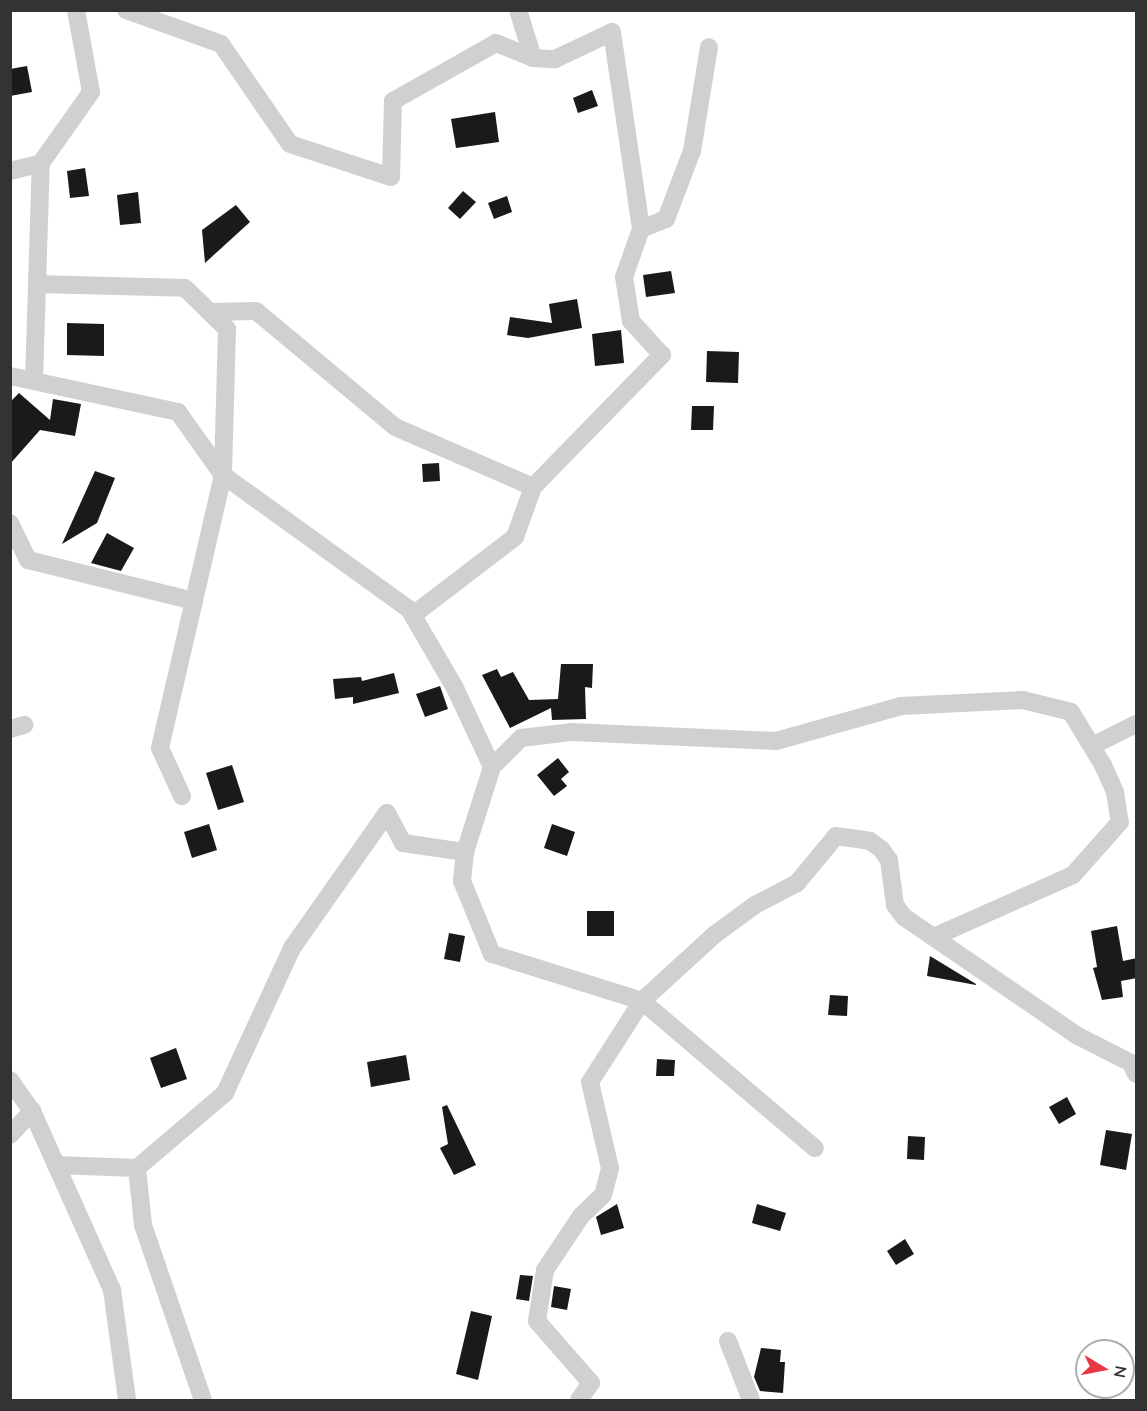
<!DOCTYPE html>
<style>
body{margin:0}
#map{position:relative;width:1147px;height:1411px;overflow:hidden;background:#fff;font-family:Quicksand,sans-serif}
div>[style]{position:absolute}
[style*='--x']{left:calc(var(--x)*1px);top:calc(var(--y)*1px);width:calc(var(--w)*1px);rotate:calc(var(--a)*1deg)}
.building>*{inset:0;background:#1a1a1a}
.minor>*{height:18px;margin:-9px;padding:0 9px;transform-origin:9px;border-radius:9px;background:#d0d0d0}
span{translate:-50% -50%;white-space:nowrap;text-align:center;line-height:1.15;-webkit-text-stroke:6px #fff;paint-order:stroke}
.frame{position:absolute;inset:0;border:12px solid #333;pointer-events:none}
.north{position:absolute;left:1075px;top:1339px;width:60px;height:60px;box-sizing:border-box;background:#fff;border:2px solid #adadad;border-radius:50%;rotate:100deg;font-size:16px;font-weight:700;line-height:24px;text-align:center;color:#333}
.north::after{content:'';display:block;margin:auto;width:21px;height:27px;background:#e63946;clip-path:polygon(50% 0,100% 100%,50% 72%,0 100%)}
</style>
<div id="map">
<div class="building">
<div style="clip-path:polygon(27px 66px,32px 92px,10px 96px,10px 69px)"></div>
<div style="clip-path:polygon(592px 90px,598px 106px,578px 113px,573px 98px)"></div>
<div style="clip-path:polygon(495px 112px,499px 142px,456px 148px,451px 119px)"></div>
<div style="clip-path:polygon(85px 168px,89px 196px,70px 198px,67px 171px)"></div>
<div style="clip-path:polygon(463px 191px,476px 202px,460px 219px,448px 208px)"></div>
<div style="clip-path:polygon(138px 192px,141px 223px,120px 225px,117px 195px)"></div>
<div style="clip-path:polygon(507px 196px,512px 212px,494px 219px,488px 203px)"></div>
<div style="clip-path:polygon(236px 205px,250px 222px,205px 263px,202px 230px)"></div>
<div style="clip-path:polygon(671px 271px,675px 293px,646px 297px,643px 275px)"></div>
<div style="clip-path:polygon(577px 299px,582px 328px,528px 338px,507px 335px,510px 317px,552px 323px,549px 304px)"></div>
<div style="clip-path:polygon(67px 323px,104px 324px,104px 356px,67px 355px)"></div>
<div style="clip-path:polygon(621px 330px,624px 363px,595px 366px,592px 334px)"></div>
<div style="clip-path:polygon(707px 351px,739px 352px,738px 383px,706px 382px)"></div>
<div style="clip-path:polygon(19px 393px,50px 420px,53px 399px,81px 404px,75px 436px,40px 430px,10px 464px,10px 402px)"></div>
<div style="clip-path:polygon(692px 406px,714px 406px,713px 430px,691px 430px)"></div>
<div style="clip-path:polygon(439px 463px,440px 481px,423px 482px,422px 464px)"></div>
<div style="clip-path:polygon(95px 471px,115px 478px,97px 523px,62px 544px)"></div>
<div style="clip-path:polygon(107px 533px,134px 548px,121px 571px,91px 563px)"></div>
<div style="clip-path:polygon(561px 664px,593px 664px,592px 688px,585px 687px,586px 719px,552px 720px,551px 708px,510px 728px,482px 675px,497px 669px,501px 677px,513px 672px,529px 700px,558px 699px)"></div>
<div style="clip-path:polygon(394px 673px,399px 693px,353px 704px,353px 697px,335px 699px,333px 679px,361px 677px,362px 681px)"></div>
<div style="clip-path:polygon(440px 686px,448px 709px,425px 717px,416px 694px)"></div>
<div style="clip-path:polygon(558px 758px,569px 772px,561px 779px,567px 786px,554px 796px,537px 775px)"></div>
<div style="clip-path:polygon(232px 765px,244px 802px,218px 810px,206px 773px)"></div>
<div style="clip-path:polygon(209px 824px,217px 850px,192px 858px,184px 832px)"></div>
<div style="clip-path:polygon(552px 824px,575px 832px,567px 856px,544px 848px)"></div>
<div style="clip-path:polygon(587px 911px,614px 911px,614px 936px,587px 936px)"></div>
<div style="clip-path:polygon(1117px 926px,1123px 961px,1137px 958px,1137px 978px,1121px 981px,1123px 997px,1102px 1000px,1093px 968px,1097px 967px,1091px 931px)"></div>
<div style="clip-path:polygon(449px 933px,465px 936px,460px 962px,444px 959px)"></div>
<div style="clip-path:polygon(930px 956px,976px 984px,976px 985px,927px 976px)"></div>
<div style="clip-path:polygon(830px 995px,848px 996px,847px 1016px,828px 1015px)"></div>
<div style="clip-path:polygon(176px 1048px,187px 1079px,161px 1088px,150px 1058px)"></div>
<div style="clip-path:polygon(406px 1055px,410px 1080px,371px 1087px,367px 1062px)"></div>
<div style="clip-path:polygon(657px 1059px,675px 1060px,674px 1076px,656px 1076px)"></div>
<div style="clip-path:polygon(1067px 1097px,1076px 1114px,1059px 1124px,1049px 1107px)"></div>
<div style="clip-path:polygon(447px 1105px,476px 1165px,454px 1175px,440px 1148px,448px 1144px,442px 1107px)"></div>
<div style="clip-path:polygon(1106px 1130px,1132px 1134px,1126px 1170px,1100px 1165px)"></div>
<div style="clip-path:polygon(908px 1136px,925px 1137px,924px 1160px,907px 1159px)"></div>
<div style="clip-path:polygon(617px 1204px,624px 1228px,601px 1235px,596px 1217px)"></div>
<div style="clip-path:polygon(757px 1204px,786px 1213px,780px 1231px,752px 1223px)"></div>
<div style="clip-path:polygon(905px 1239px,914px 1254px,896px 1265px,887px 1251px)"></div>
<div style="clip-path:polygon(520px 1275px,533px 1276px,529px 1301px,516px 1299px)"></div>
<div style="clip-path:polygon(554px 1286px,571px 1289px,567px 1310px,551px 1307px)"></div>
<div style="clip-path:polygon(471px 1311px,492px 1316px,478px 1380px,456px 1374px)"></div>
<div style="clip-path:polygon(761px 1348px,781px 1350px,780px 1362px,785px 1362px,783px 1393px,760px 1391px,754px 1377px)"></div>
</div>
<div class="minor">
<div style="--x:126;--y:10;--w:101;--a:19.7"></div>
<div style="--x:221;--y:44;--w:121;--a:55.4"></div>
<div style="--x:290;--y:144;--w:106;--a:18.1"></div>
<div style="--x:391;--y:177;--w:76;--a:-88.5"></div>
<div style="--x:393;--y:101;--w:118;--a:-29.4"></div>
<div style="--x:496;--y:43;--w:40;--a:22"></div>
<div style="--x:533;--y:58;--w:22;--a:3"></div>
<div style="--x:555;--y:59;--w:63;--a:-25.3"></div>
<div style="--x:612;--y:32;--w:199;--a:81.6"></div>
<div style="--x:641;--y:229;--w:27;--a:-22"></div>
<div style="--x:666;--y:219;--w:73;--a:-69.1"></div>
<div style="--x:692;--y:151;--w:105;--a:-80.7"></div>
<div style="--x:518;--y:10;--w:50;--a:72.6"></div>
<div style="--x:10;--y:171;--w:32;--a:-14"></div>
<div style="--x:41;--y:163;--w:87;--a:-54.8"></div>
<div style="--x:91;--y:92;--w:83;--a:-100.4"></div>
<div style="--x:37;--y:284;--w:148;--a:1.5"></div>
<div style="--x:185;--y:288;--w:59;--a:44.3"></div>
<div style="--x:227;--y:329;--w:146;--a:91.6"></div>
<div style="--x:223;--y:475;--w:229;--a:35.8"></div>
<div style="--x:409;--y:609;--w:91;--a:59.8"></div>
<div style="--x:455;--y:688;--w:87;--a:64.9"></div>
<div style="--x:492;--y:767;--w:89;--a:107.6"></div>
<div style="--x:465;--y:852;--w:29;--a:96"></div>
<div style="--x:462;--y:881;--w:79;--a:67.7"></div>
<div style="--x:492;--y:954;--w:157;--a:17.4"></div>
<div style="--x:642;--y:1001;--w:227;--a:40.4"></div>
<div style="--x:210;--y:312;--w:46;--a:-1.2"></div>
<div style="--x:256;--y:311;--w:181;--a:39.8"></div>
<div style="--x:395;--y:427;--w:150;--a:23.5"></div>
<div style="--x:10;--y:376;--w:172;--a:12.1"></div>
<div style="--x:178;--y:412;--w:77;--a:54.5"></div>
<div style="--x:223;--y:475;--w:280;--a:103"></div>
<div style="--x:160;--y:748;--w:53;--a:65.4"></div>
<div style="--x:34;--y:381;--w:218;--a:-88.2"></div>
<div style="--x:10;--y:523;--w:41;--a:64.1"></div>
<div style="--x:28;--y:560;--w:171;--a:13.9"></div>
<div style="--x:413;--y:615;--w:128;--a:-37.4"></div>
<div style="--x:515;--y:537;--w:53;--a:-70.2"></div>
<div style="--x:533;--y:487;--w:185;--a:-45.7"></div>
<div style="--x:662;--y:355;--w:46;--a:-132.4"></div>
<div style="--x:631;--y:321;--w:45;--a:-99"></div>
<div style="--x:624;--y:277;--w:51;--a:-70.5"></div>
<div style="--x:10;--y:729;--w:15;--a:-16"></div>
<div style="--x:1092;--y:746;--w:49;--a:-26.6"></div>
<div style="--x:492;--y:767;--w:41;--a:-45"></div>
<div style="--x:521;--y:738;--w:50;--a:-6.8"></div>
<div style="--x:571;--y:732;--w:205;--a:2.5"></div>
<div style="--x:776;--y:741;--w:130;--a:-15.6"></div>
<div style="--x:901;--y:706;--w:122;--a:-2.8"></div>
<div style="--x:1023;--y:700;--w:49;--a:14"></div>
<div style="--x:1071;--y:712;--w:62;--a:58.9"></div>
<div style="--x:1103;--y:765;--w:30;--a:66"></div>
<div style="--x:1115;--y:792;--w:30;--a:81"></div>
<div style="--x:1120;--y:822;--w:71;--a:131.6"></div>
<div style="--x:1073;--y:875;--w:152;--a:156"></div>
<div style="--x:10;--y:1080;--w:38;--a:55"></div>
<div style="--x:32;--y:1111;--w:196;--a:65.9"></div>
<div style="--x:112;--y:1290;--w:111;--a:82.2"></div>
<div style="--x:10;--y:1135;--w:33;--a:-47"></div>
<div style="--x:56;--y:1165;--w:81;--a:2.1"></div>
<div style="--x:137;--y:1168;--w:116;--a:-40.4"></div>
<div style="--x:225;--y:1093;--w:160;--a:-65.2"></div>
<div style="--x:292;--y:948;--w:165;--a:-54.9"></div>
<div style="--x:387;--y:813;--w:34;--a:62"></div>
<div style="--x:403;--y:843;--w:63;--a:8.3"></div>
<div style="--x:137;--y:1168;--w:57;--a:84"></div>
<div style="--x:143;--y:1225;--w:185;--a:71.1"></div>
<div style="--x:728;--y:1341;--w:63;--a:68.7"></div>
<div style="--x:579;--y:1400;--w:21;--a:-55"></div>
<div style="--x:591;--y:1383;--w:82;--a:-131.1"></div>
<div style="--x:537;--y:1321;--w:52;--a:-81.1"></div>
<div style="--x:545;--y:1270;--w:65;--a:-56.3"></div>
<div style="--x:581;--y:1216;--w:30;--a:-44"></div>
<div style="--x:603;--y:1195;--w:28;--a:-75"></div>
<div style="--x:610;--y:1168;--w:88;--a:-103.1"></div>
<div style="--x:590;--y:1082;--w:96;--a:-57.3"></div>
<div style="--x:642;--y:1001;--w:98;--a:-42.5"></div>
<div style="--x:714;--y:935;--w:51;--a:-36.2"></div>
<div style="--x:755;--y:905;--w:47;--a:-27.6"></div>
<div style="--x:797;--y:883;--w:61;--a:-50.3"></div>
<div style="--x:836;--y:836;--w:34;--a:8"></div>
<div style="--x:870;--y:841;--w:14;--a:36"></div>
<div style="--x:881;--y:849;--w:14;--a:54"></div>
<div style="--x:889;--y:860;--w:45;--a:82.4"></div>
<div style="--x:895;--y:905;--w:15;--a:53"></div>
<div style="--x:904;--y:917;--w:211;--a:34.4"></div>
<div style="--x:1078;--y:1036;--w:59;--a:27"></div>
<div style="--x:1131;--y:1063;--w:12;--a:66"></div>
</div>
<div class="frame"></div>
<div class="north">N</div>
</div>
